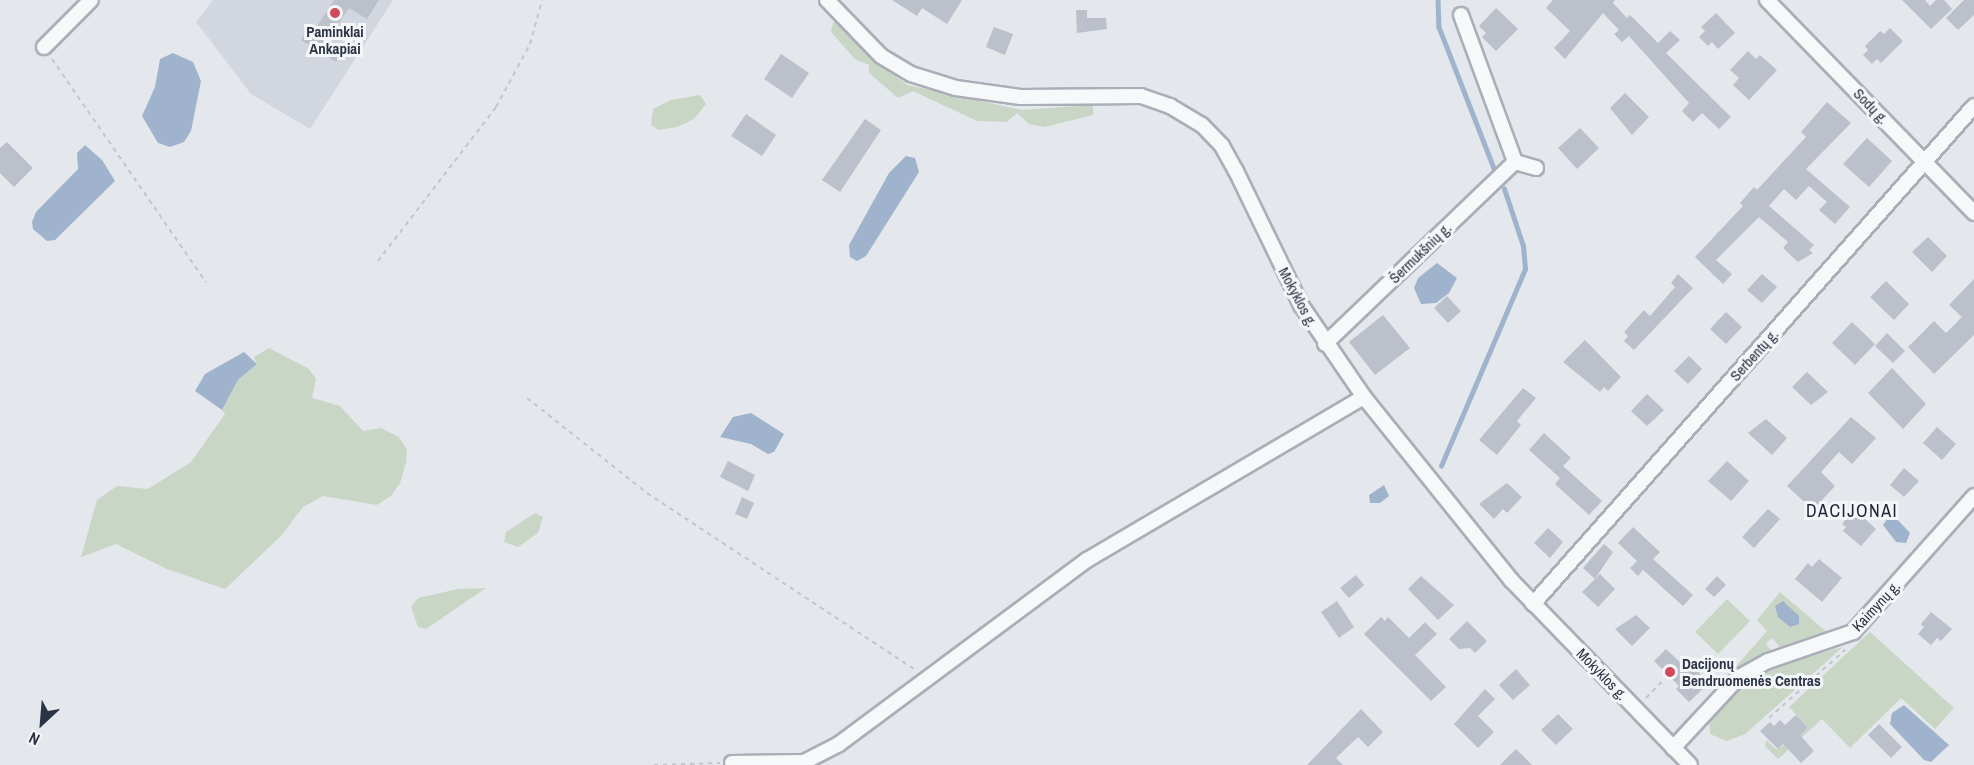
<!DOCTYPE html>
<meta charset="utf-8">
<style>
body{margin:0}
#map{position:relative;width:1974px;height:765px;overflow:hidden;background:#e4e7ec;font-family:"Archivo Narrow",sans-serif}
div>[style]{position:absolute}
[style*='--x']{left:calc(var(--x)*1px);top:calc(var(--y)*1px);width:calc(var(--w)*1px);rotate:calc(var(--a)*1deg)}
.built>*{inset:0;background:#d2d6de}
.green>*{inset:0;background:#c9d6c5}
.water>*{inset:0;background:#9fb4cc}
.stream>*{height:4.5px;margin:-2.25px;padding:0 2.25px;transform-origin:2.25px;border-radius:2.25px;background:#9fb4cc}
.building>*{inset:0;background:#bbc0ca}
.path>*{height:2px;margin-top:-1px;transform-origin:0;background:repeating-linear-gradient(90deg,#c2c5cb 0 4.5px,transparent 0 9px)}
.roads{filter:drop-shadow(2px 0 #a9aeb7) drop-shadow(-2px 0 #a9aeb7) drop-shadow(0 2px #a9aeb7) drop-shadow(0 -2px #a9aeb7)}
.street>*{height:14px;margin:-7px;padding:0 7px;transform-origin:7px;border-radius:7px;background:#f7f8fa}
.dots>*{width:16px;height:16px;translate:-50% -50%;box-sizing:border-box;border:3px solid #f4f6f9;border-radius:50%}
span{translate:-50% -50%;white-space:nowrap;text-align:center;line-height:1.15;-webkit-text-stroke:6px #f4f6f9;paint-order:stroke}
.poi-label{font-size:15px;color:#2b3445;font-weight:700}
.left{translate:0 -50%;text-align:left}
.street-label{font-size:15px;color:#2b3445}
.quarter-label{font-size:18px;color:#1d2536;letter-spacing:1.5px}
.north{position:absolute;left:12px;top:693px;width:60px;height:60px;-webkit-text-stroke:4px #f4f6f9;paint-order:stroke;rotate:206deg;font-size:16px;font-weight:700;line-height:24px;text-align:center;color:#2b3445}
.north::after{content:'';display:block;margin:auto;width:21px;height:27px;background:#2b3445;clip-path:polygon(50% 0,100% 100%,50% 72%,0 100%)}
</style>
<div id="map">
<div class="built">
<div style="clip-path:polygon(213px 0,393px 0,310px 129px,251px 94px,196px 22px)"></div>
</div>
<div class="green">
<div style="clip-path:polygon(838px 21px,868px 55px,907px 85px,1022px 110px,1093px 105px,1093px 115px,1045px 127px,1029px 124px,1017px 113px,1007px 122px,977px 121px,913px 91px,898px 98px,869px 73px,869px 65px,855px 59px,831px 32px,833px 23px)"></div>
<div style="clip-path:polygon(700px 95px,706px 104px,694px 119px,677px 127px,659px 130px,651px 125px,653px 109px,671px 100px)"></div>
<div style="clip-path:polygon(269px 348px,309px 369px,316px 379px,312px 398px,340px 406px,363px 431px,381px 428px,399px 437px,407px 450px,406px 463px,400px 483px,391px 496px,377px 505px,323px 496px,303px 507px,281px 536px,225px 589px,167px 569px,116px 544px,81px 557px,97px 500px,117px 486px,148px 489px,191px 462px,225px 414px,222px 410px,238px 380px,257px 364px,254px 357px)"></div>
<div style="clip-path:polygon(535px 513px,543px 517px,538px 533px,518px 547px,504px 542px,506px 532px)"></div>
<div style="clip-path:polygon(486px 588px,426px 629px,418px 627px,411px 607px,418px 598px,458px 589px)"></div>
<div style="clip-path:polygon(1780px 592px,1828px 633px,1780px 647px,1772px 638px,1766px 644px,1771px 650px,1733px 670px,1767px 631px,1757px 620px)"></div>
<div style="clip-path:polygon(1727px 599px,1750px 621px,1718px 654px,1695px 632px)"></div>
<div style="clip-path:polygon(1870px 632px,1954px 708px,1935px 729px,1901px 698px,1850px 748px,1822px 719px,1778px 759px,1765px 746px,1766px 740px,1777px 750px,1808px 727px,1789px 707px)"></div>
<div style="clip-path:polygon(1843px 647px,1745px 734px,1727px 741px,1710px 734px,1709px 720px,1744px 683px,1772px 667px)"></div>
</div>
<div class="water">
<div style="clip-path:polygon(173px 53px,193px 62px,201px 81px,191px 131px,184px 142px,170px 147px,158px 143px,142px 116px,155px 87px,160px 59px)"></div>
<div style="clip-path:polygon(85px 145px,102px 160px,115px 181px,55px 240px,47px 241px,33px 229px,32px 222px,36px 212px,78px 169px,77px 153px)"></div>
<div style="clip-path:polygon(906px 156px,915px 158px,919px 172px,866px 256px,857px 261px,850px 257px,849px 245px,889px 173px)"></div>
<div style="clip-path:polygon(1437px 263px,1457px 278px,1449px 293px,1436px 303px,1421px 304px,1414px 288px,1418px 278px)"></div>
<div style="clip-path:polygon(244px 352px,257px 364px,238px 380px,222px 410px,195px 391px,205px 374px)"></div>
<div style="clip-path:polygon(751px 413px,784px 434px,774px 452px,768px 454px,751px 444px,720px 437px,733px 417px)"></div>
<div style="clip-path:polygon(1384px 485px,1389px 496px,1380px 503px,1370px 503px,1369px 495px)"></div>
<div style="clip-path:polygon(1895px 517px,1910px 533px,1906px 543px,1896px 542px,1883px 525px,1888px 518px)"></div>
<div style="clip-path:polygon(1783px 601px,1799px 616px,1799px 624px,1790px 627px,1778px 617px,1775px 606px)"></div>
<div style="clip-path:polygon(1904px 705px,1949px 745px,1931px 762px,1924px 760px,1890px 724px,1892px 713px)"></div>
</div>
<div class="stream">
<div style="--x:1438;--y:0;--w:27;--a:88"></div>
<div style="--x:1439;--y:27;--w:155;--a:68.7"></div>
<div style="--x:1441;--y:466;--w:214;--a:-66.9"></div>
<div style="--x:1525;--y:269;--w:23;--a:-95"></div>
<div style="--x:1523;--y:246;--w:60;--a:-108.4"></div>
</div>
<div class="building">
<div style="clip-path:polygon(334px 0,379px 0,367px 19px,349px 8px,326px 42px,343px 52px,336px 62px,301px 40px,307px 30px,312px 34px)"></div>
<div style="clip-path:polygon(892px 0,962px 0,947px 24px,922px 8px,917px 16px)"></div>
<div style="clip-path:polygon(1553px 0,1615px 0,1613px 3px,1627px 18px,1630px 15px,1658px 43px,1670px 31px,1680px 40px,1666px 53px,1731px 117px,1719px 129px,1702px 113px,1693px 122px,1682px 111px,1689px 103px,1629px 36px,1622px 42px,1614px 34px,1619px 30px,1603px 13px,1565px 59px,1554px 48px,1570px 31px,1546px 8px)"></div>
<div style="clip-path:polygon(1902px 0,1925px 0,1930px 6px,1936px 0,1944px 0,1952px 9px,1931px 29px)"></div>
<div style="clip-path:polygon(1964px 0,1974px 0,1974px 15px,1958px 30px,1946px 18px)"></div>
<div style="clip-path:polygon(1496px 8px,1518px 29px,1496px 51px,1482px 37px,1486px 33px,1479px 26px)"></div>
<div style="clip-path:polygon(1076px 10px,1087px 10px,1087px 18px,1106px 18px,1107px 29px,1077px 33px)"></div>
<div style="clip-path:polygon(1716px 13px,1735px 33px,1718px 49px,1712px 42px,1708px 46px,1699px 37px,1705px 31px,1701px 27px)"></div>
<div style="clip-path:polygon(994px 27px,1013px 34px,1005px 55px,986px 47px)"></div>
<div style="clip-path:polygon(1890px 28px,1903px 41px,1881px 63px,1877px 59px,1872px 64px,1863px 55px,1868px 50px,1865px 46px,1880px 31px,1884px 34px)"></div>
<div style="clip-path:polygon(1748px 51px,1756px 59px,1760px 55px,1777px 70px,1749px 100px,1733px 85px,1739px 78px,1730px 70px)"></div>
<div style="clip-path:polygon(781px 54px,809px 73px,792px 98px,764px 79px)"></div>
<div style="clip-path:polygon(1625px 93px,1649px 117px,1632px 135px,1610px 108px)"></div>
<div style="clip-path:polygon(1827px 102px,1851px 123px,1806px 169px,1850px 207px,1835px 224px,1819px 210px,1827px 202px,1809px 186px,1796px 200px,1784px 189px,1769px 206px,1814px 245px,1809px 250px,1813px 253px,1798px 262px,1783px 248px,1788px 242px,1759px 217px,1716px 260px,1732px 274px,1723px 284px,1695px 257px,1743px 206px,1740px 203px,1754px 187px,1757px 190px,1806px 137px,1801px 132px)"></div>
<div style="clip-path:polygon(746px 114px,776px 135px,762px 156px,731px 136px)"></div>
<div style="clip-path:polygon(865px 119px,881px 130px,840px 192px,822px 180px)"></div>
<div style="clip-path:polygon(1580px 128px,1599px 148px,1577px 169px,1558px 148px)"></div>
<div style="clip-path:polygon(1867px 138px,1892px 161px,1869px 187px,1843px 164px)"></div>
<div style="clip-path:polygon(7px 142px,33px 168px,14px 187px,0 173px,0 148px)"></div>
<div style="clip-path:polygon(1928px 237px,1947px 256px,1932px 272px,1912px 252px)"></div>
<div style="clip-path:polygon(1678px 274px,1693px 288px,1634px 350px,1624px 341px,1628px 336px,1624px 332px,1644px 310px,1650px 316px,1675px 287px,1671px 283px)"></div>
<div style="clip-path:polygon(1762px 274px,1777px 287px,1762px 303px,1747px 290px)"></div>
<div style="clip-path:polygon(1974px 279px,1974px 335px,1934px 374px,1908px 347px,1934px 321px,1946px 333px,1962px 317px,1949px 305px)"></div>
<div style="clip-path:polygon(1886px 281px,1909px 304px,1894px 320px,1870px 297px)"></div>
<div style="clip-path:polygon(1447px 296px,1461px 311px,1448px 323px,1434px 308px)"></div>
<div style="clip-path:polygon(1726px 312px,1742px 327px,1726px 344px,1710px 329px)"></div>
<div style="clip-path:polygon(1383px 315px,1410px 348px,1375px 375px,1349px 342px)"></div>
<div style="clip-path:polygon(1852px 322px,1875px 344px,1855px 365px,1832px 343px)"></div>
<div style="clip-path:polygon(1887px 333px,1905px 351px,1893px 363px,1875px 346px)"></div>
<div style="clip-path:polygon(1585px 340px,1621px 377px,1608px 391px,1604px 387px,1600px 392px,1563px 362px)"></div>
<div style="clip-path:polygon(1689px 356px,1702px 369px,1688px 384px,1674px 371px)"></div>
<div style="clip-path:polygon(1892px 368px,1926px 404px,1903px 429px,1868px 393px)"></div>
<div style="clip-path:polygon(1807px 372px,1828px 392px,1811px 405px,1792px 387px)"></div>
<div style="clip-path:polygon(1523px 388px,1536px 398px,1517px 421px,1521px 425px,1497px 455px,1479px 440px)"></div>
<div style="clip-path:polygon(1647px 394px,1664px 410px,1647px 426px,1631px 411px)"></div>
<div style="clip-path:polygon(1851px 417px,1876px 438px,1852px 464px,1839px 452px,1821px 472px,1835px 486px,1813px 510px,1787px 486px)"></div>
<div style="clip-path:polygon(1766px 419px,1787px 438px,1772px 455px,1748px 433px)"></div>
<div style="clip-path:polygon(1937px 427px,1956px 444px,1942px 460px,1923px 443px)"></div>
<div style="clip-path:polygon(1544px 433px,1571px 458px,1563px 466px,1602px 501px,1589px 515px,1555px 484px,1560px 478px,1529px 450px)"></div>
<div style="clip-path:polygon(728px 461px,755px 475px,748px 491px,720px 477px)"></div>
<div style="clip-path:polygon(1727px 461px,1749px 481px,1731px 501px,1708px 481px)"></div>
<div style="clip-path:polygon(1904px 468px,1919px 481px,1904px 497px,1890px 485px)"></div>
<div style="clip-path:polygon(1507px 483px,1522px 497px,1507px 513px,1503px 509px,1494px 519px,1479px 504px)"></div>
<div style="clip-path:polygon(742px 497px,754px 503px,747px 519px,735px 514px)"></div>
<div style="clip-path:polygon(1768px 509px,1780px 519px,1754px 548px,1742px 537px)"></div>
<div style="clip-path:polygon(1854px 509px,1876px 529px,1861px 546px,1843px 531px,1846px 527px,1842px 524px)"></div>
<div style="clip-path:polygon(1633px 527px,1660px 552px,1653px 559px,1693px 595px,1683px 606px,1643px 570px,1638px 576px,1630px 568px,1637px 561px,1618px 543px)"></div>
<div style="clip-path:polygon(1548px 528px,1563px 542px,1550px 558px,1534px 543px)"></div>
<div style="clip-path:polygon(1604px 544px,1613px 552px,1595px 579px,1583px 568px)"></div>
<div style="clip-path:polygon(1819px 559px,1842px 578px,1822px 602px,1795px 579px,1808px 563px,1812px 567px)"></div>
<div style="clip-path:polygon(1600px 574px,1615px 589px,1598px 607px,1582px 592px)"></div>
<div style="clip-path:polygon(1356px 575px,1364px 585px,1349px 598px,1340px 588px)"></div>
<div style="clip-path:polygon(1421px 576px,1454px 605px,1438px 620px,1408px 589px)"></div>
<div style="clip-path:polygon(1717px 576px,1726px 585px,1714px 597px,1705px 589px)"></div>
<div style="clip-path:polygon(1337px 601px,1354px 627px,1339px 638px,1321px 612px)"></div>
<div style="clip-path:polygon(1931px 612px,1952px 629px,1941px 641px,1937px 638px,1931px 645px,1918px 634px,1924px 627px,1921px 624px)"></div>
<div style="clip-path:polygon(1636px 615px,1650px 628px,1632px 646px,1615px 629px)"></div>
<div style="clip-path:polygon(1381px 617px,1385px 621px,1388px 617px,1409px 638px,1425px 622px,1437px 634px,1415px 655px,1446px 687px,1431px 701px,1364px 634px)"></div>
<div style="clip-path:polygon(1467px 621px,1487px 641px,1475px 653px,1470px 648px,1459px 649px,1449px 639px)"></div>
<div style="clip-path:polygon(1666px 649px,1681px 663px,1687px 657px,1708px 684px,1689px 702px,1676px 689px,1679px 686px,1654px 661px)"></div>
<div style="clip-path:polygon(1516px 669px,1530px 685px,1513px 700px,1499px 685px)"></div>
<div style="clip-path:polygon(1485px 689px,1495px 699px,1478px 716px,1494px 732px,1478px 748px,1454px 724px)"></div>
<div style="clip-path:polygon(1361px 709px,1383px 732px,1368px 747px,1358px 737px,1336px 758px,1343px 765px,1307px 765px)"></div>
<div style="clip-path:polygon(1558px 714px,1573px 729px,1556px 745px,1541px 730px)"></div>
<div style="clip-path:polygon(1796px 715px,1808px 727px,1800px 735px,1814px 751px,1801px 763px,1783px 744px,1778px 749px,1760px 731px,1770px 722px,1774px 726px,1780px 720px,1785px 725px)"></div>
<div style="clip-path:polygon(1879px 724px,1902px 747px,1891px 758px,1868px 735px)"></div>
<div style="clip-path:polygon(1516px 749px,1532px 765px,1500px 765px)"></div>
</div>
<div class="path">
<div style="--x:52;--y:59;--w:271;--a:55.4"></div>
<div style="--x:378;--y:261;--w:194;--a:-52.5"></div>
<div style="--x:496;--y:107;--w:72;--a:-61.6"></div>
<div style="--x:530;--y:44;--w:46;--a:-74.7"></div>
<div style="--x:527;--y:398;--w:153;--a:38.4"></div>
<div style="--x:647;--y:493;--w:321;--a:33.4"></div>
<div style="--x:1646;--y:698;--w:29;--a:-46"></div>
<div style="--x:1769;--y:718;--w:102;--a:-41.8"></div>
<div style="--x:654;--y:765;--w:66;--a:-1.7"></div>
</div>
<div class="roads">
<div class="street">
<div style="--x:827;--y:0;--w:78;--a:46"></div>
<div style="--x:881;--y:56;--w:35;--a:31"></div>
<div style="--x:911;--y:74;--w:47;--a:17.3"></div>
<div style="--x:956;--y:88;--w:65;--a:8"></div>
<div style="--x:1020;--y:97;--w:121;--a:-0.5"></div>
<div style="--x:1141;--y:96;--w:31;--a:19"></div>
<div style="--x:1170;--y:106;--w:37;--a:31"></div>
<div style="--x:1202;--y:125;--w:29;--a:46"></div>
<div style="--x:1222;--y:146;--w:29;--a:61"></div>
<div style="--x:1236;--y:171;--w:149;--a:64.1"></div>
<div style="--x:1301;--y:305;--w:112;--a:55.6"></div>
<div style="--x:1364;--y:397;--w:235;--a:51.2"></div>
<div style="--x:1511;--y:580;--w:257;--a:45.9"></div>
<div style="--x:1767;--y:0;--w:297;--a:45.8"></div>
<div style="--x:1461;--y:15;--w:157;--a:69.8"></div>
<div style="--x:44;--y:47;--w:66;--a:-45"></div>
<div style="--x:1325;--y:344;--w:263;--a:-43.8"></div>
<div style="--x:1515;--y:162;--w:22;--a:16"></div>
<div style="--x:1533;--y:604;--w:665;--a:-48.47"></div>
<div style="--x:1673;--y:748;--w:97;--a:-47.1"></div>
<div style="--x:1739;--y:677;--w:33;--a:-29"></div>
<div style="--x:1768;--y:661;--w:90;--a:-18.8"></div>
<div style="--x:1853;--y:632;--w:182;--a:-48.3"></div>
<div style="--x:732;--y:763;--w:72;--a:-0.8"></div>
<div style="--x:804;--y:762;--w:39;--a:-27"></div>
<div style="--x:839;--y:744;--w:309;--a:-36.6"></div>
<div style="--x:1087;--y:560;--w:321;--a:-30.5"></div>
</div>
</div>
<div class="dots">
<div style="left:335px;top:13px;background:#d1495b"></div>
<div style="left:1670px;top:672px;background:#d1495b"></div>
</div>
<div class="poi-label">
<span style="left:335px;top:40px">Paminklai<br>Ankapiai</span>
<span class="left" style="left:1682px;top:672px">Dacijonų<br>Bendruomenės Centras</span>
</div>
<div class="street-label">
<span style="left:1871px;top:106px;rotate:46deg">Sodų g.</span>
<span style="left:1420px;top:253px;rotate:-44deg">Šermukšnių g.</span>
<span style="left:1298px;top:297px;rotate:62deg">Mokyklos g.</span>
<span style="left:1754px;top:355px;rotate:-48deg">Serbentų g.</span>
<span style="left:1876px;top:606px;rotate:-47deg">Kaimynų g.</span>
<span style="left:1602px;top:674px;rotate:46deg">Mokyklos g.</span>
</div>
<div class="quarter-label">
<span style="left:1852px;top:511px">DACIJONAI</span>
</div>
<div class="north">N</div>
</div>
